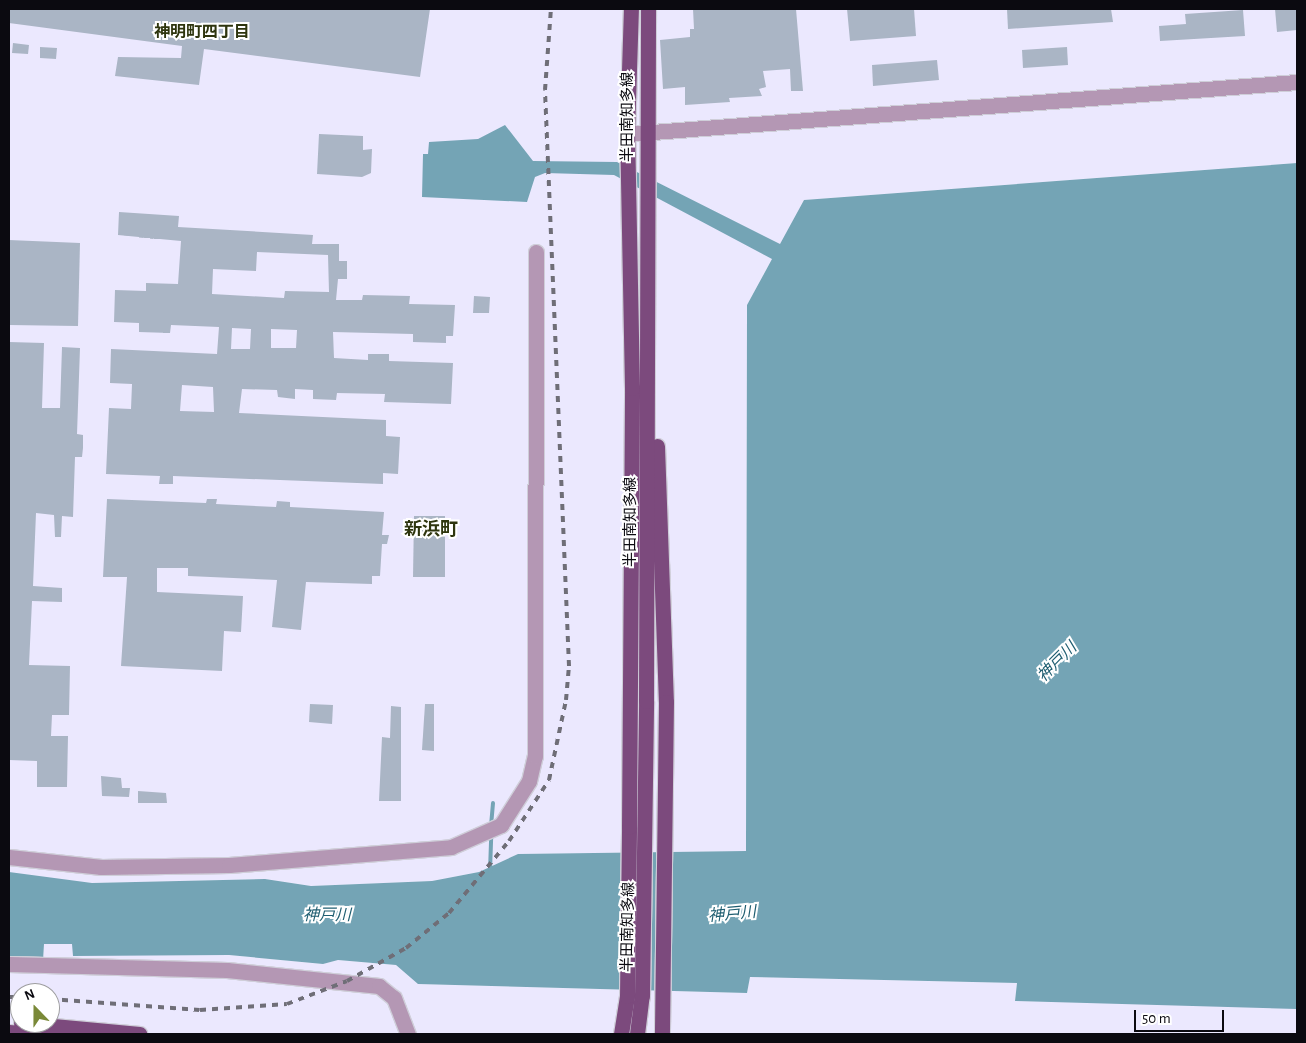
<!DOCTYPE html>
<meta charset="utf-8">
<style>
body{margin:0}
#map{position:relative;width:1306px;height:1043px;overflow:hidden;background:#f4f3ff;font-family:"Alegreya Sans","Noto Sans JP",sans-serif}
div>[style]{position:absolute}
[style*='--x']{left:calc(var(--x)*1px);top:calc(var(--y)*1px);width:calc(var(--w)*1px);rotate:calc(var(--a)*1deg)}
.built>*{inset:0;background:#ebe8fe}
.water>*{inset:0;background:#74a4b5}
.stream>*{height:4px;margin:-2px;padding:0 2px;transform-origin:2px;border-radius:2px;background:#74a4b5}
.building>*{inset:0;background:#aab5c5}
.roads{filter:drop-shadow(1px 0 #cfced9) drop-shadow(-1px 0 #cfced9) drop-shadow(0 1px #cfced9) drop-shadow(0 -1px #cfced9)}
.minor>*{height:15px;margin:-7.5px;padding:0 7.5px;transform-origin:7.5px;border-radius:7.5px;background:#b497b4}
.major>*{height:15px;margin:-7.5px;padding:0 7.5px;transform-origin:7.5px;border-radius:7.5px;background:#7c4a7d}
.rail>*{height:4px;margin-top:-2px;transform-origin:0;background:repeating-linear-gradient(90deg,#6f6e77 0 6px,transparent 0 12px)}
span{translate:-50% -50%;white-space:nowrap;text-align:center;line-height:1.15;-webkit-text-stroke:4px #fff;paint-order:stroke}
.street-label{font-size:15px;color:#0b0a10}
.neighbourhood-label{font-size:16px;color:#2e350e;font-weight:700}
.water-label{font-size:16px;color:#1f5e71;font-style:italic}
.quarter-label{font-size:18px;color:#2e350e;font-weight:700}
.frame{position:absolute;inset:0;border:10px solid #0b0a10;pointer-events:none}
.north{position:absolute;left:10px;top:983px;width:50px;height:50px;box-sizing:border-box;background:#fff;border:1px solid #9d9d9f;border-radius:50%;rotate:338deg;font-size:14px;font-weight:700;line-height:20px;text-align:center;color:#0b0a10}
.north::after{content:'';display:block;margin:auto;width:18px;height:22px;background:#7a8938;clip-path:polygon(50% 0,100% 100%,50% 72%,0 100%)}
.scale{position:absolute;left:1134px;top:1010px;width:90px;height:22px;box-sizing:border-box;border:2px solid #0b0a10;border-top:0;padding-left:6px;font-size:15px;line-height:18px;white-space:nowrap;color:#0b0a10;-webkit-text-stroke:4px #fff;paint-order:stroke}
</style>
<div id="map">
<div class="built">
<div style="clip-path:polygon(9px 9px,1297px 9px,1297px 163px,804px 200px,747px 305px,746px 851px,518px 854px,479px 872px,432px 881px,311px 886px,265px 879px,92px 883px,22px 877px,9px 872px)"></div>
<div style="clip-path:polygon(evenodd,44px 944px,73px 944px,73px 955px,229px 955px,323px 964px,338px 960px,396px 965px,419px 984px,747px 993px,750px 977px,1017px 983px,1015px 1001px,1297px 1007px,1297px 1034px,9px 1034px,9px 960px,43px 961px,44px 944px,20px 993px,50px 993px,50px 1023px,20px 1023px,20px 993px)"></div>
</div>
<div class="water">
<div style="clip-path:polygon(505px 125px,533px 161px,617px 162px,780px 244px,804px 200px,1297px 163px,1296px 1009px,1015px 1001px,1017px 983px,750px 977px,747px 993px,418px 984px,396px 965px,338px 960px,323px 964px,229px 955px,73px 956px,72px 944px,44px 944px,43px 961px,9px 960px,9px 872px,92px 883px,265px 879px,311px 886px,432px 881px,479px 872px,518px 854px,746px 851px,747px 305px,772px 259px,614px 175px,545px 173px,535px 177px,527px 202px,422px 197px,423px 154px,428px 154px,429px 142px,478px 139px)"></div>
</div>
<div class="stream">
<div style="--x:491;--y:826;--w:23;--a:-85"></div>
<div style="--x:490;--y:871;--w:38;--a:-88"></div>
</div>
<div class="building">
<div style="clip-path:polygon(9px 9px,430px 9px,420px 77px,204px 49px,199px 85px,115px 76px,118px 57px,181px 58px,182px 46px,9px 23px)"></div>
<div style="clip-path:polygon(693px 9px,796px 9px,803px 91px,791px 91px,790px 69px,763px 71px,766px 87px,759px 89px,762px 96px,729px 98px,730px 102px,685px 105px,685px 87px,663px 89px,660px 40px,690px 37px,690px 29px,694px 29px)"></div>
<div style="clip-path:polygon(847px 9px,914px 9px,916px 36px,850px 41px)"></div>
<div style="clip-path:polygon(1007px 9px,1111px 9px,1113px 22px,1008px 29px)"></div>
<div style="clip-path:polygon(1275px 9px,1297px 9px,1297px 30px,1277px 32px)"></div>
<div style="clip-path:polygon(1243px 10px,1245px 36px,1160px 41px,1159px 26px,1186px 24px,1185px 14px)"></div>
<div style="clip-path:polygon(13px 43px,29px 45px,28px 54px,12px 53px)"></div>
<div style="clip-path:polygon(40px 47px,57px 48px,56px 59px,40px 58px)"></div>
<div style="clip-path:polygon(1067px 47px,1068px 65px,1023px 68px,1022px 50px)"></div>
<div style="clip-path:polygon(937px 60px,939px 80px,873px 86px,872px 65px)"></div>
<div style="clip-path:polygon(319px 134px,363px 136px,363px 150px,372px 149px,371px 173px,362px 177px,317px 174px)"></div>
<div style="clip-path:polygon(evenodd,119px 212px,179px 216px,178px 227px,313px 235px,312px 244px,339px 244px,339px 261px,347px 261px,347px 279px,338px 279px,336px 300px,362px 300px,363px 295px,410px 296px,409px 304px,455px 305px,453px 336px,446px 336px,446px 343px,413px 342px,413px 334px,333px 332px,334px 358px,368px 360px,368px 354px,389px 354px,389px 361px,453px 363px,451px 404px,384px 402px,385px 394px,337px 393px,336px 400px,313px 399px,313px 390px,295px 389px,295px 399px,278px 397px,277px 390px,242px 389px,239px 413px,386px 420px,386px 436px,400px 437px,398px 474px,383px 473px,383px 484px,173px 476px,173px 484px,159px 484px,160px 476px,106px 474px,109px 408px,131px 409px,132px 384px,110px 383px,111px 349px,217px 354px,219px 327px,171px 325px,170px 333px,139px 332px,139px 323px,114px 322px,115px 290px,146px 291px,146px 283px,178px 284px,181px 241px,118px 235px,119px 212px,257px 252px,328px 255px,329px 292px,285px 291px,284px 298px,212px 294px,213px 269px,256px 271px,257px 252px,119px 212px,232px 328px,251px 329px,250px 349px,231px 349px,232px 328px,119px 212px,271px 329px,297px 330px,296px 348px,271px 348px,271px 329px,119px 212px,182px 385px,213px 387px,214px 412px,180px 411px,182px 385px)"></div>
<div style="clip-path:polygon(9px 240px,80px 243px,78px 326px,9px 325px)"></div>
<div style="clip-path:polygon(474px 296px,490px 297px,489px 313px,473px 313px)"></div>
<div style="clip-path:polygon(9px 342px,44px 343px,42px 408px,60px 408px,62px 347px,80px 348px,77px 434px,83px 435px,83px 448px,82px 457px,75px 457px,73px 517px,62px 516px,61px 537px,55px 537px,54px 515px,36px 513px,33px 586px,62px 588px,62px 602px,32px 601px,29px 665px,70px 666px,69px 715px,52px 715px,51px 736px,68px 736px,67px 787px,37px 787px,37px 761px,9px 760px)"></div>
<div style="clip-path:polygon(107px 499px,206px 503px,207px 499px,217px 499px,216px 504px,276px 507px,277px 501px,290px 502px,290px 507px,384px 512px,382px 535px,389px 535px,387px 544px,382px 544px,380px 576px,372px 576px,372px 584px,306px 582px,301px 630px,272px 627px,277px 580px,188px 576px,188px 568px,157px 568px,157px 592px,243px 596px,241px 632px,224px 631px,222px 671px,121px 666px,127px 577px,103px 577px)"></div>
<div style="clip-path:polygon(414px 516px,445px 516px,445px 577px,413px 577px)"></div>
<div style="clip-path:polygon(310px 704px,333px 705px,332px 724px,309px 722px)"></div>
<div style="clip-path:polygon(425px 704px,434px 704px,434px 751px,422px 750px)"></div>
<div style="clip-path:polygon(391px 706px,401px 707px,401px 801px,379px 801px,382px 737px,390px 738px)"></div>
<div style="clip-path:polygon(101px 776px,121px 778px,122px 788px,130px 788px,129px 797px,102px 796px)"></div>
<div style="clip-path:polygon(138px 791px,166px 793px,167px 803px,138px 803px)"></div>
</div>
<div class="roads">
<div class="minor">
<div style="--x:627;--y:134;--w:672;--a:-4.44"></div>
<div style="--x:9;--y:857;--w:93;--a:6.2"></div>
<div style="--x:101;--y:867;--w:128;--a:-0.9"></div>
<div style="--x:229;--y:865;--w:223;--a:-4.6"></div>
<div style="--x:451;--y:847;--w:55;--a:-23.7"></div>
<div style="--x:501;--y:825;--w:52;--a:-57.5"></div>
<div style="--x:529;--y:781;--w:26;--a:-77"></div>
<div style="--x:535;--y:756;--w:504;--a:-89.89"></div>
<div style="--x:9;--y:964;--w:218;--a:1.6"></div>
<div style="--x:227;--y:970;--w:153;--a:6"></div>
<div style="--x:379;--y:986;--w:19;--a:39"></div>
<div style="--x:394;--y:998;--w:39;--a:69"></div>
</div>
<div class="major">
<div style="--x:657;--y:446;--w:256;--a:88"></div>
<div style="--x:666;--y:702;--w:332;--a:90.7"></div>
<div style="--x:21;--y:1023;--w:119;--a:5.3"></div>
<div style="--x:9;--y:1032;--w:23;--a:5"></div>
<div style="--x:621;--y:1034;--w:38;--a:-81"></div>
<div style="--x:627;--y:996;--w:169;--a:-89.3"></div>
<div style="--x:629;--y:827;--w:439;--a:-89.6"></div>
<div style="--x:632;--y:388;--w:254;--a:-91.1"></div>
<div style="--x:627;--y:134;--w:125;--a:-88.2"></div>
<div style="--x:637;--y:1034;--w:38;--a:-83"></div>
<div style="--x:642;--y:996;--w:295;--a:-89.2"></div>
<div style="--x:646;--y:701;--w:692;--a:-89.83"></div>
</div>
</div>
<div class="rail">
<div style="--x:9;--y:997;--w:11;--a:0"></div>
<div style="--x:50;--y:999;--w:150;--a:4.2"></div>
<div style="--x:200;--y:1010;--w:87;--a:-3.9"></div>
<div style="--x:287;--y:1004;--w:64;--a:-21"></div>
<div style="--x:347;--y:981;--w:68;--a:-29.2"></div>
<div style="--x:406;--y:948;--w:55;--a:-39.1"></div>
<div style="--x:449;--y:913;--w:94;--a:-50.2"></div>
<div style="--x:509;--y:841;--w:73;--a:-56.7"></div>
<div style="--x:549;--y:780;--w:82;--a:-78"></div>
<div style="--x:566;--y:700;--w:34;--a:-85"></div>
<div style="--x:569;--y:666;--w:576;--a:-92.39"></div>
<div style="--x:545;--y:90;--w:81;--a:-85.8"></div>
</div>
<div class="street-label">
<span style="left:628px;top:117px;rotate:-90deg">半田南知多線</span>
<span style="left:631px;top:522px;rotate:-90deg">半田南知多線</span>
<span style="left:628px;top:927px;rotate:-89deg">半田南知多線</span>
</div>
<div class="neighbourhood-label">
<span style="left:202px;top:32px">神明町四丁目</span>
</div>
<div class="water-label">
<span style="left:1057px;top:662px;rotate:-45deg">神戸川</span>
<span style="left:732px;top:914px;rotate:-5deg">神戸川</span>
<span style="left:327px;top:915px">神戸川</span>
</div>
<div class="quarter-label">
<span style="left:431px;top:530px">新浜町</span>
</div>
<div class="frame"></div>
<div class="north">N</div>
<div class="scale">50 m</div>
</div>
